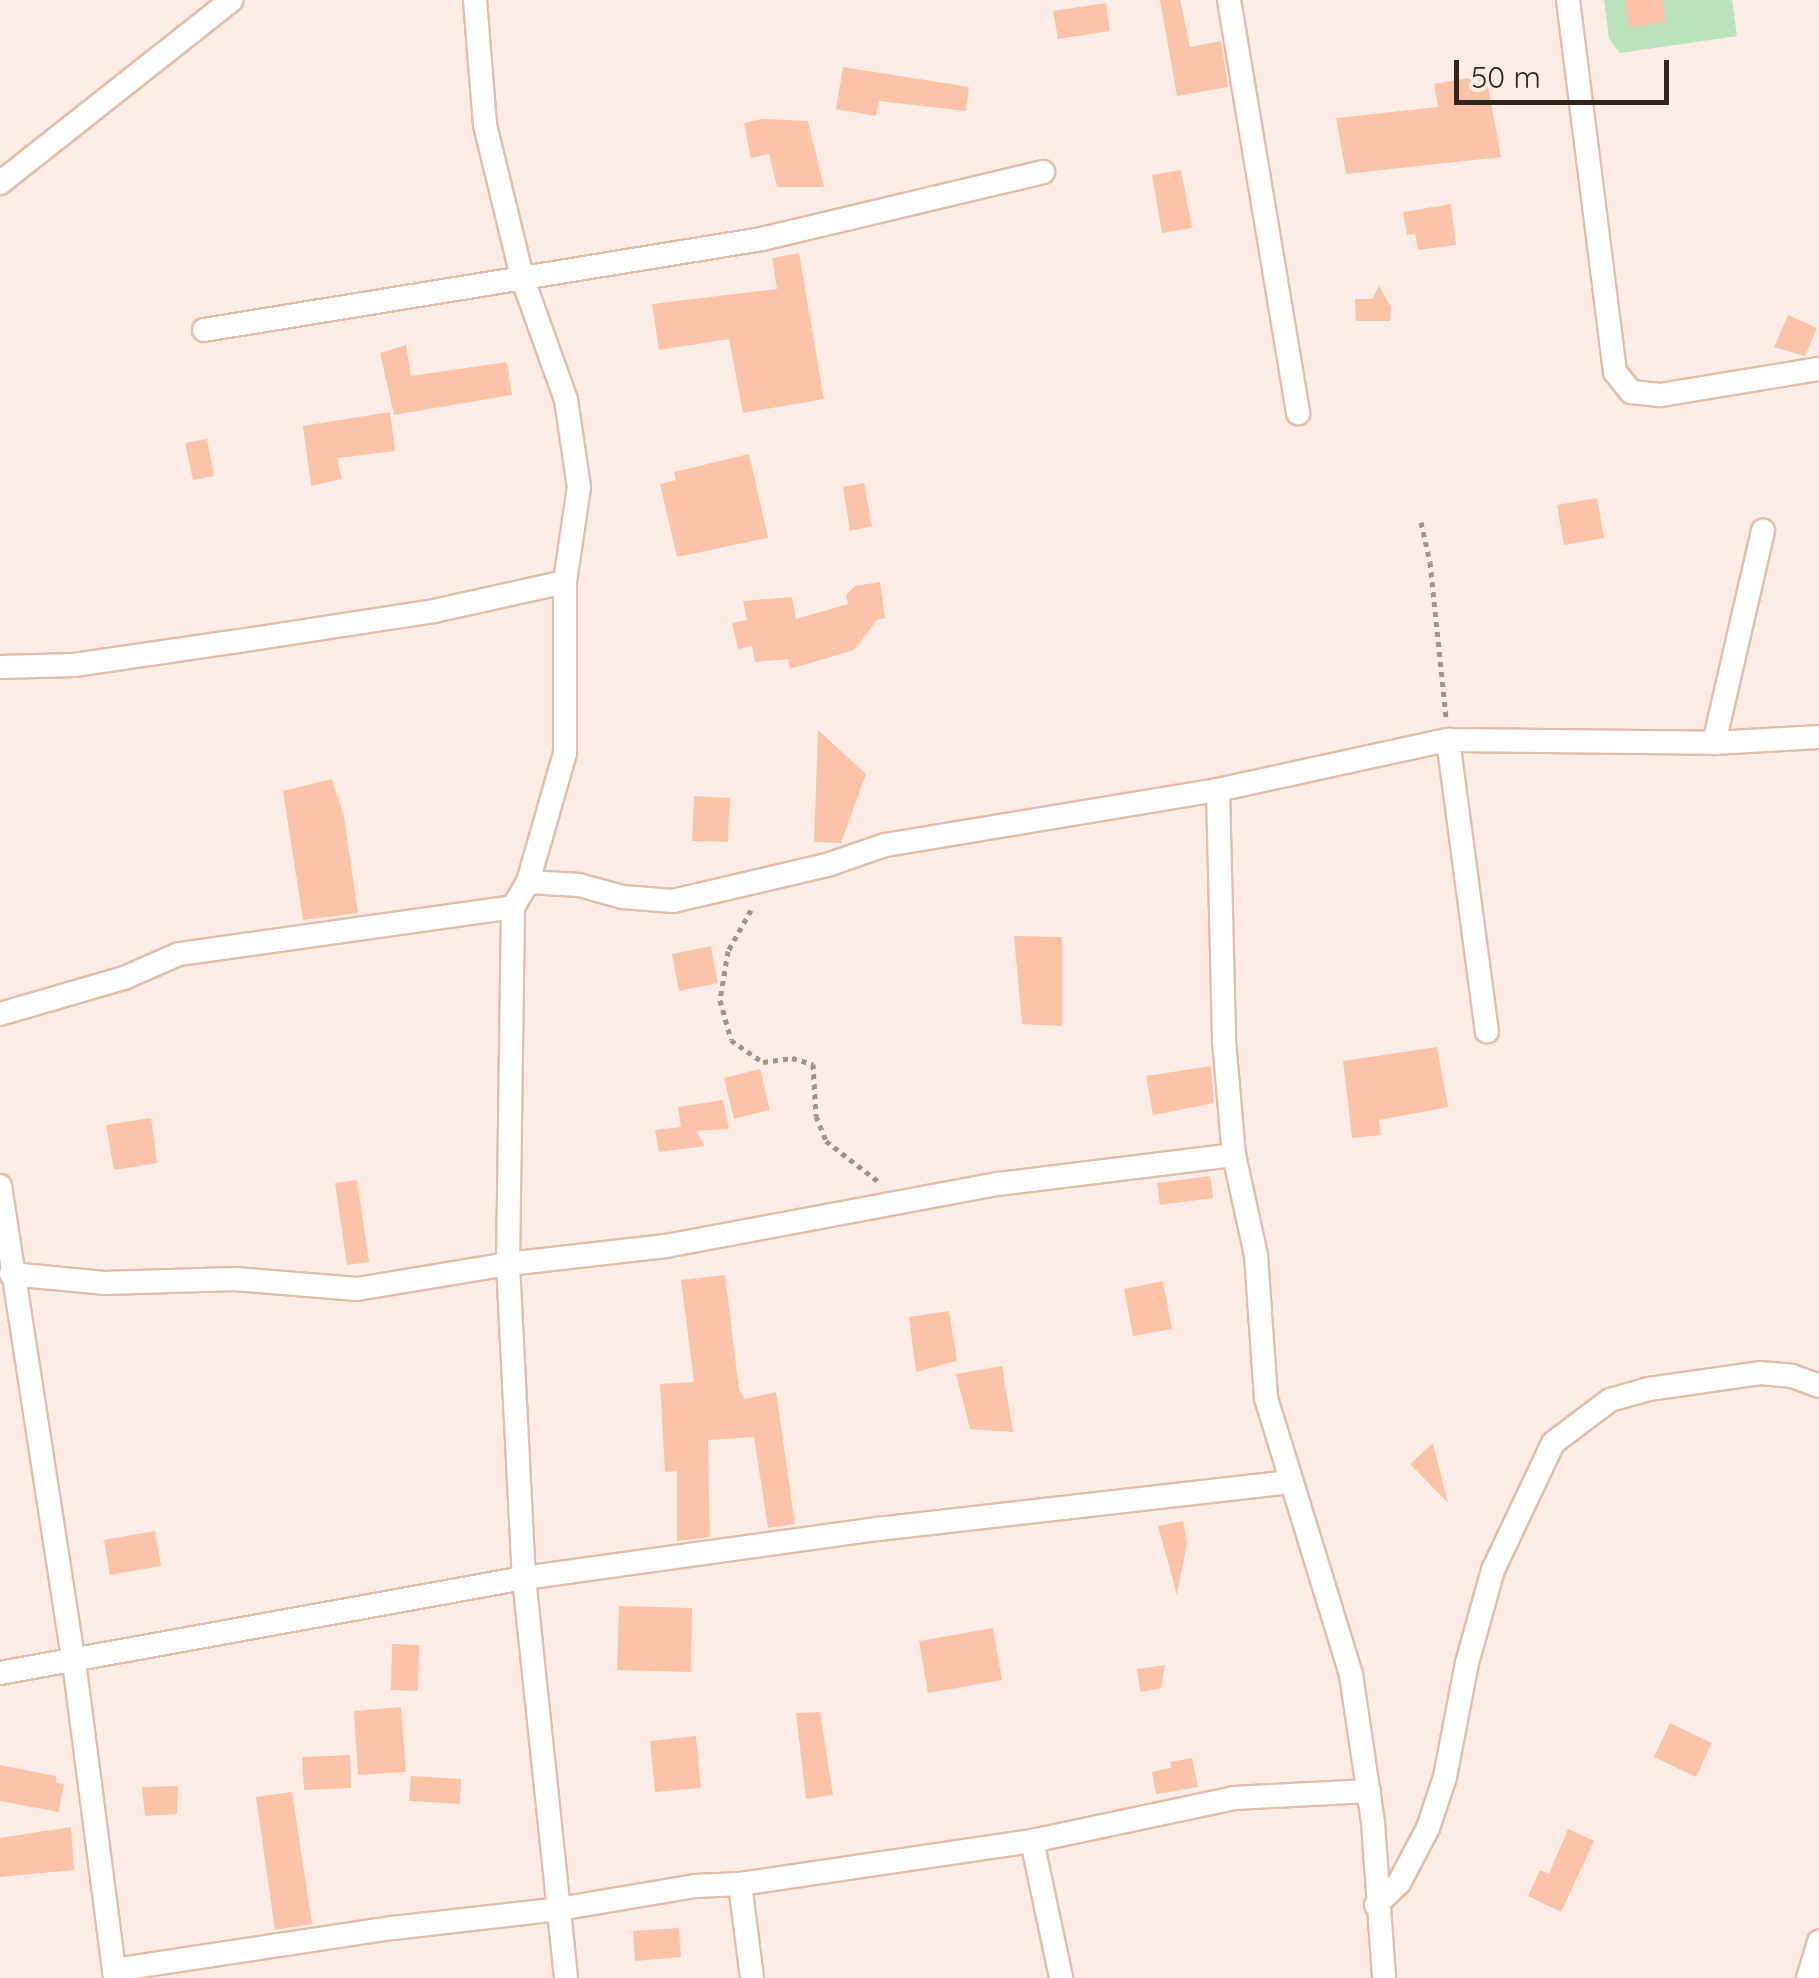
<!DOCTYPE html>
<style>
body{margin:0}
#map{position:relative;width:1819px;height:1978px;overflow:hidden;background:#fbede5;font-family:Quicksand,sans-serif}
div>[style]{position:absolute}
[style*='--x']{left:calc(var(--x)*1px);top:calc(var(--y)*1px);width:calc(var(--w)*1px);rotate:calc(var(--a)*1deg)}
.green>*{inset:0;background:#bae3bb}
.building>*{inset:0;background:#fac3a8}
.path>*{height:5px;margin-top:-2.5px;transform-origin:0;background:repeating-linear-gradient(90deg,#a1948c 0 5px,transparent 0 10px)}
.roads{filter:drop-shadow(2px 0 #e1beac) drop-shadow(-2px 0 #e1beac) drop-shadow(0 2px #e1beac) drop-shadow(0 -2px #e1beac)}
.minor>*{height:22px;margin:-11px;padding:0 11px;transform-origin:11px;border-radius:11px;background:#fff}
span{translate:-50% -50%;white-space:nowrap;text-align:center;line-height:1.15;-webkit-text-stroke:8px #fbede5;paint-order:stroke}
.scale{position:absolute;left:1454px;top:60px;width:215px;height:45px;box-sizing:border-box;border:5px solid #32251e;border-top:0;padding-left:12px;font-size:30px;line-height:35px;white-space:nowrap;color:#32251e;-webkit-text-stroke:8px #fbede5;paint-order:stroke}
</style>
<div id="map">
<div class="green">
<div style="clip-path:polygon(1604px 0,1732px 0,1737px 36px,1620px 53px,1609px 39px)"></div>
</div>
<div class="building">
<div style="clip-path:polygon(1160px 0,1180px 0,1190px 47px,1221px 41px,1228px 87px,1177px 96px)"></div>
<div style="clip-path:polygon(1624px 0,1662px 0,1666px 22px,1629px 28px)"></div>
<div style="clip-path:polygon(1106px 3px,1110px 31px,1058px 39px,1053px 11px)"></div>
<div style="clip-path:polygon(843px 67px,969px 87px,966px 111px,879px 101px,876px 116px,836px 109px)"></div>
<div style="clip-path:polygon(1486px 75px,1501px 157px,1346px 174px,1336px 118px,1438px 107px,1434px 84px)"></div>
<div style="clip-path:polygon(762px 119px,808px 121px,824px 187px,777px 187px,769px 154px,751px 158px,744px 123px)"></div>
<div style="clip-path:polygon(1181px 170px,1192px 228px,1162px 233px,1152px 175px)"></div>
<div style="clip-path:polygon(1451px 204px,1456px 245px,1418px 250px,1415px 234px,1407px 235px,1403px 212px)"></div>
<div style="clip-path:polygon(799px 253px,824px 399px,743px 413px,729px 339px,659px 350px,652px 304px,777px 289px,772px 258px)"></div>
<div style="clip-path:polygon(1379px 286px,1391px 307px,1390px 321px,1356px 321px,1355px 299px,1372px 299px)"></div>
<div style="clip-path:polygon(1788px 315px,1817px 328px,1805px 356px,1774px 347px)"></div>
<div style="clip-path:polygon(406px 345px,411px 376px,507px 362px,512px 395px,394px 415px,380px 353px)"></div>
<div style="clip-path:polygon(390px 412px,395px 451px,337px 458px,342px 479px,311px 486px,303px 426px)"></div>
<div style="clip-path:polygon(207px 439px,214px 476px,193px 480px,185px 443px)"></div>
<div style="clip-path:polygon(749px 454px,768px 538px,677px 557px,660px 484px,676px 480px,674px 472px)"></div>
<div style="clip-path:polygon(864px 483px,872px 526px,850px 531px,843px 487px)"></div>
<div style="clip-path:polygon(1597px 498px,1604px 538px,1564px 545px,1557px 505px)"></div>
<div style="clip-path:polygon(880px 582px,885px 618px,877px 620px,854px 650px,790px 669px,788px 659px,755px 662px,752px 646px,738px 649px,732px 623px,747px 620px,743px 601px,792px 597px,796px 619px,848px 604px,846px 595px,855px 586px)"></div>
<div style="clip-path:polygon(818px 730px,866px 774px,841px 843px,814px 842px)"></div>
<div style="clip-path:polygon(332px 779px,344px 817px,358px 913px,303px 920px,283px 791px)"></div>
<div style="clip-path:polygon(694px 796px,730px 798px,728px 842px,692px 841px)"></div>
<div style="clip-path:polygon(1014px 936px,1062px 937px,1062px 1026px,1022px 1024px)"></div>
<div style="clip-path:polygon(711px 946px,718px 983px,679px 991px,672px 954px)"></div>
<div style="clip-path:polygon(1437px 1047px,1448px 1107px,1379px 1120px,1381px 1135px,1352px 1138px,1343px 1061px)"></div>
<div style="clip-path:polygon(1211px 1066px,1214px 1103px,1153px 1115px,1146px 1076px)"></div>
<div style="clip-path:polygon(760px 1069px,770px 1110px,734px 1119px,724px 1078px)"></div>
<div style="clip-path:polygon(723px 1100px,729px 1129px,696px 1131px,705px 1146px,659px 1152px,655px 1130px,681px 1127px,678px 1107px)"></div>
<div style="clip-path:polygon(151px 1118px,157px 1163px,114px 1170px,106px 1125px)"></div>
<div style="clip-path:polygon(1210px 1176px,1213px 1198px,1160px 1205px,1157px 1183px)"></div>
<div style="clip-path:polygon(357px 1180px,369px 1262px,347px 1265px,335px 1183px)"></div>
<div style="clip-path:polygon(725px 1275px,739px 1389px,745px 1399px,776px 1392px,795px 1524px,768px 1528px,754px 1437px,708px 1440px,710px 1537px,677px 1541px,677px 1471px,665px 1472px,660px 1384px,694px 1382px,681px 1280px)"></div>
<div style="clip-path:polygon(1163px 1281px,1172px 1329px,1133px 1336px,1124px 1289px)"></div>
<div style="clip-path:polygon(949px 1311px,957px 1361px,916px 1372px,909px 1317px)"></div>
<div style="clip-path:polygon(1002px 1366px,1013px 1432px,970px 1429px,956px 1374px)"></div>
<div style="clip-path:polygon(1433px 1443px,1448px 1503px,1410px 1464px)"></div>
<div style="clip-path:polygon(1183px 1521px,1187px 1543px,1177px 1595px,1158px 1526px)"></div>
<div style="clip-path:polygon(155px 1531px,161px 1566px,110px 1575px,104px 1540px)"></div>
<div style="clip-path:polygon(619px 1606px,692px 1608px,691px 1672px,617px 1670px)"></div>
<div style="clip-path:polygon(993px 1628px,1002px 1680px,928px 1693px,919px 1641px)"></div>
<div style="clip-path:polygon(392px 1644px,419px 1645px,418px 1691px,391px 1690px)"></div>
<div style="clip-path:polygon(1165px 1665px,1161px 1688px,1140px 1692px,1137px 1669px)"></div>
<div style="clip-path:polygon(401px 1707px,406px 1772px,358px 1775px,354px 1711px)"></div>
<div style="clip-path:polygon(820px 1712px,833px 1795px,806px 1799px,796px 1713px)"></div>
<div style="clip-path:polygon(1670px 1723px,1712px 1743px,1696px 1777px,1654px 1757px)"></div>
<div style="clip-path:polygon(696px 1736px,701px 1788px,655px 1792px,650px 1741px)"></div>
<div style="clip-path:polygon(350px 1755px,351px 1788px,304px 1790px,302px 1757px)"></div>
<div style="clip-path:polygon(1192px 1758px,1198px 1787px,1156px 1794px,1152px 1772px,1171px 1768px,1170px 1762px)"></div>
<div style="clip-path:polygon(0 1765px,56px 1776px,56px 1783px,64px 1784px,59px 1812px,0 1801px)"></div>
<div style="clip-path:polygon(411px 1776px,461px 1779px,460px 1804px,409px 1801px)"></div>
<div style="clip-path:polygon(178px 1786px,177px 1814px,145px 1816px,142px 1787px)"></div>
<div style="clip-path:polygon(292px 1792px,312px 1924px,275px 1930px,256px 1797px)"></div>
<div style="clip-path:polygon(71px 1827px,74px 1870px,0 1877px,0 1838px)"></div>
<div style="clip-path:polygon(1568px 1829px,1594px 1841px,1561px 1912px,1528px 1896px,1540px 1870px,1549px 1874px)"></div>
<div style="clip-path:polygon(679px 1928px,681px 1957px,635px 1961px,633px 1931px)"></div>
</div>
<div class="path">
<div style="--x:1421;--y:522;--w:41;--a:77.3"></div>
<div style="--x:1430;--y:562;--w:156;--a:84.1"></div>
<div style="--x:751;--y:910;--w:47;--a:119.3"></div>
<div style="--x:728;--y:951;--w:50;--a:99.3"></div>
<div style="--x:720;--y:1000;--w:41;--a:74.6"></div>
<div style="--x:731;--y:1040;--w:39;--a:35"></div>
<div style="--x:763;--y:1062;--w:29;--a:-8"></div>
<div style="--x:792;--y:1058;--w:22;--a:16"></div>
<div style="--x:813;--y:1064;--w:52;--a:86.7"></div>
<div style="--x:816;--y:1116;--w:27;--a:68"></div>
<div style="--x:826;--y:1141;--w:67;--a:37.7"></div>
</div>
<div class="roads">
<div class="minor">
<div style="--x:475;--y:0;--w:125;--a:85.4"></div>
<div style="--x:485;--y:125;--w:156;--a:76.3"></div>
<div style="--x:522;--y:277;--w:131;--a:70.3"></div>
<div style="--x:566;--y:400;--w:88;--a:81.5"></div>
<div style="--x:579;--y:487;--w:96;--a:98.4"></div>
<div style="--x:565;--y:582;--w:171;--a:90"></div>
<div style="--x:565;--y:753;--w:134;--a:106"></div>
<div style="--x:528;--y:882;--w:29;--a:121"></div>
<div style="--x:513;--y:907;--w:357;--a:90.8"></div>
<div style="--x:508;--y:1264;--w:314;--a:87.1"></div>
<div style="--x:524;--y:1578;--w:402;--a:84"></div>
<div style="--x:1229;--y:0;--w:419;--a:80.5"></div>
<div style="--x:1568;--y:0;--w:375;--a:82.8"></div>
<div style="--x:1615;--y:372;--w:26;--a:51"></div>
<div style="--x:1631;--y:392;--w:29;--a:6"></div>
<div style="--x:1660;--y:395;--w:161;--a:-9.3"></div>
<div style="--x:0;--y:183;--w:295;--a:-38.3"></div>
<div style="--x:204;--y:330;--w:565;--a:-9.26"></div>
<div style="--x:762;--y:239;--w:289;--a:-13.4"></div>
<div style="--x:0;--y:667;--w:74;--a:-1.5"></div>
<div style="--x:74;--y:665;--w:167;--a:-8.3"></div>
<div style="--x:239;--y:641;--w:197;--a:-8.7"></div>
<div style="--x:434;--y:611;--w:134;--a:-12.5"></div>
<div style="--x:1448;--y:740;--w:294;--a:82.4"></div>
<div style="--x:1714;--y:743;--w:218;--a:-77"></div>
<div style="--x:1218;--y:790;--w:251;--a:88.6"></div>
<div style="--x:1224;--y:1041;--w:114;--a:85"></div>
<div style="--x:1234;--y:1155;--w:102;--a:77.6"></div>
<div style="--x:1256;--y:1255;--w:143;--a:86"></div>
<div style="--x:1266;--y:1398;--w:290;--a:72.9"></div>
<div style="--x:1351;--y:1675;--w:150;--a:81.5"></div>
<div style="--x:1373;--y:1823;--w:155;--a:85.9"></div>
<div style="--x:528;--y:882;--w:51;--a:3.4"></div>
<div style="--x:579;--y:885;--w:46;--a:15.3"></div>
<div style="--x:623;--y:897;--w:50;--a:4.6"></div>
<div style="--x:673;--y:901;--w:158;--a:-13.2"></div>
<div style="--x:827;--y:865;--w:61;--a:-19"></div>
<div style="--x:885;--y:845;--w:338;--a:-9.4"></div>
<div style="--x:1218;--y:790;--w:235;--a:-12.3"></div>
<div style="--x:1448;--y:740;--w:266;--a:0.6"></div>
<div style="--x:1714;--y:743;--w:105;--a:-3.3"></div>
<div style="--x:0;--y:1014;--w:129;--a:-16.2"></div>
<div style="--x:124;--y:978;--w:60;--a:-23.6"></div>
<div style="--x:179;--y:954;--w:337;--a:-8"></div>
<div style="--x:0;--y:1186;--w:482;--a:81.2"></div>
<div style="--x:74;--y:1662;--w:319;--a:82.6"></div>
<div style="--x:11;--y:1274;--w:93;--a:5.5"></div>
<div style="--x:104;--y:1283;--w:131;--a:-1.7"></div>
<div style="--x:235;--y:1279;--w:122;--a:4.7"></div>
<div style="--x:357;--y:1289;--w:153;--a:-9.4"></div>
<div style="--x:508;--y:1264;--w:159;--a:-6.5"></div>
<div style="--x:666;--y:1246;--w:338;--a:-10.6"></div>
<div style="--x:998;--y:1184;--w:238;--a:-7"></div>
<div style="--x:0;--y:1673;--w:533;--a:-10.28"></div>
<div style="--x:524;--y:1578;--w:357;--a:-7.9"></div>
<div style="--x:878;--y:1529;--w:415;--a:-6.5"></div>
<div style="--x:1032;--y:1841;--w:140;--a:78"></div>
<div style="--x:740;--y:1884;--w:295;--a:-8.4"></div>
<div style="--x:1032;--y:1841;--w:207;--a:-12"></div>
<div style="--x:1234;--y:1798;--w:135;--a:-3"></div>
<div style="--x:1376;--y:1905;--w:32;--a:-44"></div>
<div style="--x:1399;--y:1883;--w:62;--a:-62.2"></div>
<div style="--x:1428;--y:1828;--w:54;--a:-71.6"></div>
<div style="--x:1445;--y:1777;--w:116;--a:-79.1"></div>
<div style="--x:1467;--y:1663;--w:97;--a:-74.4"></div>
<div style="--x:1493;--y:1570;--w:140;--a:-64.7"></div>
<div style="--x:1553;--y:1443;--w:71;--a:-37"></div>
<div style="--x:1610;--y:1400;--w:41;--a:-15.8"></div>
<div style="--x:1649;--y:1389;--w:112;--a:-8.2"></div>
<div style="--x:1760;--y:1373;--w:32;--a:5"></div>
<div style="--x:1792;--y:1376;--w:29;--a:20"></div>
<div style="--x:114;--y:1970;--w:282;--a:-8.6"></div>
<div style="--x:393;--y:1928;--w:167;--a:-6.5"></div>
<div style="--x:559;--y:1909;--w:138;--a:-9.6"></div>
<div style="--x:695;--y:1886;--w:45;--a:-2.5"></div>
<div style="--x:740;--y:1884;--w:95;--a:82.7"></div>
<div style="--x:1808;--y:1978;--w:38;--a:-73"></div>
</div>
</div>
<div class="scale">50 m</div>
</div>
